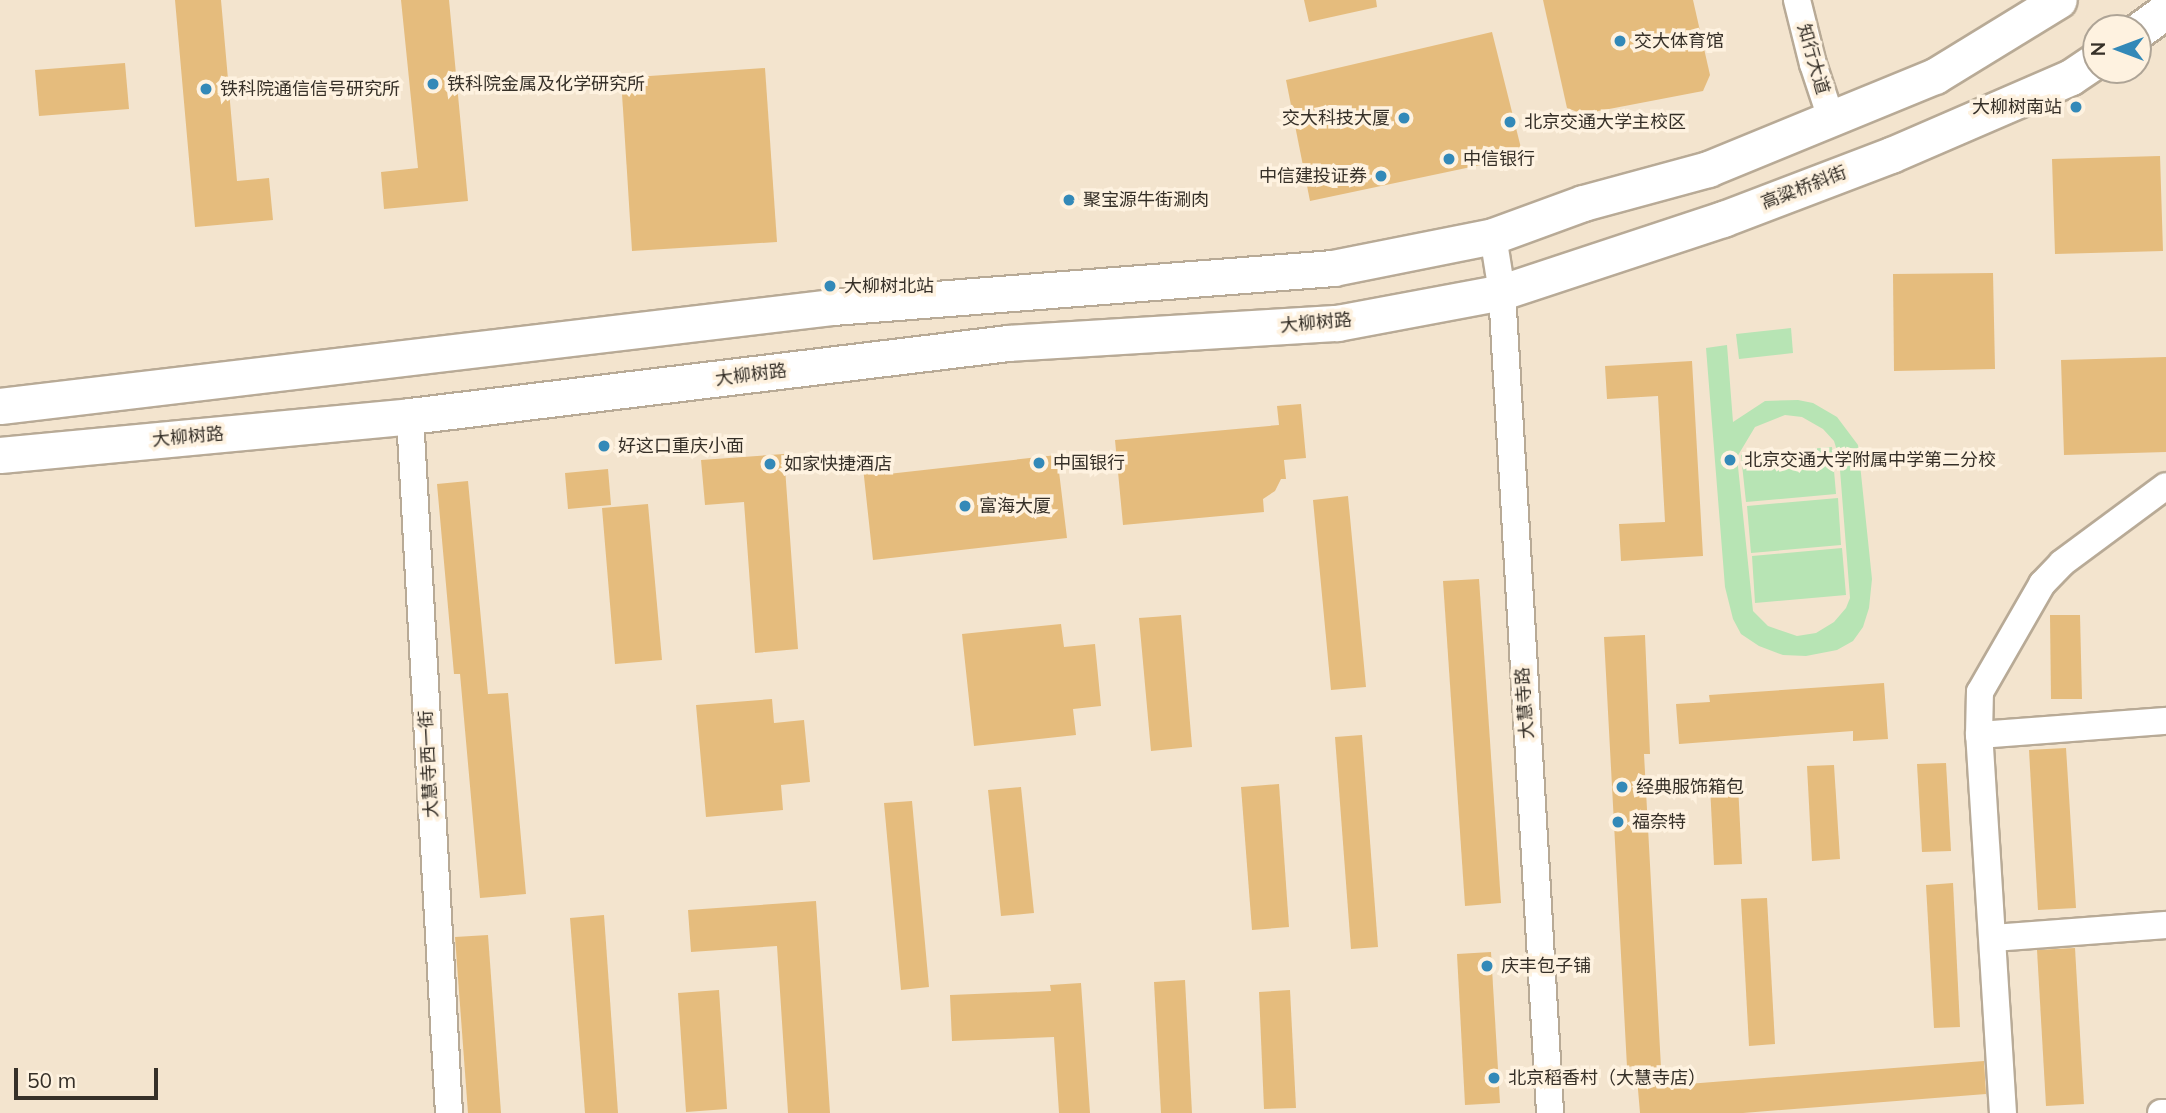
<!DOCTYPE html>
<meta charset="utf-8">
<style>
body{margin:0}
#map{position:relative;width:2166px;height:1113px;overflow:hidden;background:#f3e4ce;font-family:Mulish,"Noto Sans SC",sans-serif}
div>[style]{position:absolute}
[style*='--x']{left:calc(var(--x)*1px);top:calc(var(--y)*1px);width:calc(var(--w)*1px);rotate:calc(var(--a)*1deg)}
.green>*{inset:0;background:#b7e4b4}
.building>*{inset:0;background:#e5bc7d}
.roads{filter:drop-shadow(2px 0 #b8aa96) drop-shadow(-2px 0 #b8aa96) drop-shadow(0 2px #b8aa96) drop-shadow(0 -2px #b8aa96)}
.minor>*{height:26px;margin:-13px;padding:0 13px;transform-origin:13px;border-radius:13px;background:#fff}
.major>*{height:35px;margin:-17.5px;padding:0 17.5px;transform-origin:17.5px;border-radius:17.5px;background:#fff}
.dots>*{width:19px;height:19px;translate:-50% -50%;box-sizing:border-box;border:4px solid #fef2e0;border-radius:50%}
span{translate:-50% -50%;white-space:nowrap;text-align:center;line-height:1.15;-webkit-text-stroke:7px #fef2e0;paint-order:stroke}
.poi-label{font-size:18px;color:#363028}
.left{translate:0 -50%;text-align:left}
.right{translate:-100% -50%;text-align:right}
.street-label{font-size:18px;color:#363028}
.north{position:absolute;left:2082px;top:14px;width:70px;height:70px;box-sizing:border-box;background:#fef2e0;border:2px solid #aea496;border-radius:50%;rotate:270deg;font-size:19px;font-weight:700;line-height:28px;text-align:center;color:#363028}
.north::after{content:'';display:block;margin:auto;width:24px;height:32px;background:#3389b8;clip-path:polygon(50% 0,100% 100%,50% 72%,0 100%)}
.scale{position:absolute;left:14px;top:1068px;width:144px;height:32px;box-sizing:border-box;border:4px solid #363028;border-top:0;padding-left:9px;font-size:21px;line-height:24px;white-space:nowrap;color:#363028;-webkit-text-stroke:5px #fef2e0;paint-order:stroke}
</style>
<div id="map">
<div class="green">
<div style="clip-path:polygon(1791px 328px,1793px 353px,1739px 359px,1736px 334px)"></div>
<div style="clip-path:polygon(evenodd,1727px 345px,1733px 422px,1765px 401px,1798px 400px,1813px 403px,1837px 417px,1858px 445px,1872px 579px,1869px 608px,1863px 627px,1853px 641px,1837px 650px,1806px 656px,1783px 655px,1759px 646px,1741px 634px,1733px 619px,1725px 587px,1706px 348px,1727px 345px,1785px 415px,1802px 417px,1823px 429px,1834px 441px,1839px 457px,1850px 598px,1846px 608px,1834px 622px,1816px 633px,1797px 636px,1768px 626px,1753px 611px,1737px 457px,1755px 427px,1785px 415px)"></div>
<div style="clip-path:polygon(1832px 447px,1836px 494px,1746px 502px,1741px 455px)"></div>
<div style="clip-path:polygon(1838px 498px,1841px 545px,1751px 553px,1747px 506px)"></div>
<div style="clip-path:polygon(1842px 548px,1846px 595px,1755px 603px,1752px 556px)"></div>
</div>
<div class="building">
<div style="clip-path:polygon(175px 0,221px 0,237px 181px,269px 178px,273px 220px,195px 227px)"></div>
<div style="clip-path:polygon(401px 0,449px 0,468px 201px,384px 209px,381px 172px,418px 168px)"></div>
<div style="clip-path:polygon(1304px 0,1376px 0,1377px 7px,1309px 22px)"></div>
<div style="clip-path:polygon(1543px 0,1693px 0,1710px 75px,1703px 91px,1583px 114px,1567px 108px)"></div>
<div style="clip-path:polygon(1492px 32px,1523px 156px,1310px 201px,1286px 80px)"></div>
<div style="clip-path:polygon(125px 63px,129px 109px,39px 116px,35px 70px)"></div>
<div style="clip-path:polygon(765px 68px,777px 242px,632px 251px,621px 78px)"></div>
<div style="clip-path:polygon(2160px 156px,2163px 251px,2055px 254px,2052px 159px)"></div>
<div style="clip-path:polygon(1993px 273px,1995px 369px,1894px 371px,1893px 274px)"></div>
<div style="clip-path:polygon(2166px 357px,2166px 452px,2064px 455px,2061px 360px)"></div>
<div style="clip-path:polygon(1692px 361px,1703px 556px,1621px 561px,1619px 524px,1665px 522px,1658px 396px,1607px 399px,1605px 366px)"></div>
<div style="clip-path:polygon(1301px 404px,1306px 458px,1284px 460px,1286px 479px,1281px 479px,1275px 491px,1263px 499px,1264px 512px,1123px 525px,1115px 440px,1279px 425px,1277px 406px)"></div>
<div style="clip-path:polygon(784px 454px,798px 649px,755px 653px,744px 502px,705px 505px,701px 460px)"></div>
<div style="clip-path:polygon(1057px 455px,1067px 538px,873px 560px,862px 458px,886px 456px,888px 474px)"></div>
<div style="clip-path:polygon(608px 469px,611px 505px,568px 509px,565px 473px)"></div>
<div style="clip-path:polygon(468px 481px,488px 694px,508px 693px,526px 894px,480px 898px,460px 674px,454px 674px,437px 484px)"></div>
<div style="clip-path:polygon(1348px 496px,1366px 687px,1331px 690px,1313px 500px)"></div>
<div style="clip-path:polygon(648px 504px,662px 660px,615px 664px,602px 508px)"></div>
<div style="clip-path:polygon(1479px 579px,1501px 903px,1465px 906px,1443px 581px)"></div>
<div style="clip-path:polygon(1181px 615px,1192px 747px,1151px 751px,1139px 618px)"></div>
<div style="clip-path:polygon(2050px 615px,2080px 615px,2082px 699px,2051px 699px)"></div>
<div style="clip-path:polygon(1061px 624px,1064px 647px,1095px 644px,1101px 706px,1073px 709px,1076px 735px,974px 746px,962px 634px)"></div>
<div style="clip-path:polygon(1645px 635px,1650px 754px,1644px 754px,1662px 1086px,1984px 1061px,1986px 1094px,1743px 1113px,1640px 1113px,1636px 1066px,1627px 1067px,1604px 637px)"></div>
<div style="clip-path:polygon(1884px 683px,1888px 739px,1853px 741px,1853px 731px,1679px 744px,1676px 704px,1710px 702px,1709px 695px)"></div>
<div style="clip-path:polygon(772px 699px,774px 723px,804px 720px,810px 782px,781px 785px,783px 810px,706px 817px,696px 705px)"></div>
<div style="clip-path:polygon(1362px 735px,1378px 947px,1351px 949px,1335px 737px)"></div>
<div style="clip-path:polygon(2066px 748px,2076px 908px,2038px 910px,2029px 750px)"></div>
<div style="clip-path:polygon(1946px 763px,1951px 851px,1922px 852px,1917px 764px)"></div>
<div style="clip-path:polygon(1834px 765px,1840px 859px,1812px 861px,1807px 766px)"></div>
<div style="clip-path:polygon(1279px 784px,1289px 927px,1252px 930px,1241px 787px)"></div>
<div style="clip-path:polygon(1738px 785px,1742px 864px,1714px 865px,1710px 786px)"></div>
<div style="clip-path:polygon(1021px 787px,1034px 913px,1001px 916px,988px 790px)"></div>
<div style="clip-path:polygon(912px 801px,929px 987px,901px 990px,884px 803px)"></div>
<div style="clip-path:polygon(1953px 883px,1960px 1027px,1934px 1028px,1926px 885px)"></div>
<div style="clip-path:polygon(1767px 898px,1775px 1044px,1749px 1046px,1741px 899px)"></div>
<div style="clip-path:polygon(816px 901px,830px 1113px,788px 1113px,777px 946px,691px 952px,688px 910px)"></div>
<div style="clip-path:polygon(604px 915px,618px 1113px,585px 1113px,570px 918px)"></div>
<div style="clip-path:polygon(488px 935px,501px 1113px,468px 1113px,455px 937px)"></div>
<div style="clip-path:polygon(2075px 948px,2084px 1104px,2046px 1106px,2037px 950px)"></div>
<div style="clip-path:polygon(1491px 952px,1500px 1103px,1465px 1105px,1457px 954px)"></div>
<div style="clip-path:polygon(1185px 980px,1192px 1113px,1161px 1113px,1154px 982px)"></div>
<div style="clip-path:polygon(1081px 983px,1090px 1113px,1059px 1113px,1054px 1037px,952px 1041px,950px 995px,1051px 991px,1050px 985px)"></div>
<div style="clip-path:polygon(719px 990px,727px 1109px,686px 1112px,678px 993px)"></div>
<div style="clip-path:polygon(1290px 990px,1296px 1108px,1264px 1109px,1259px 992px)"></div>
</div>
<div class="roads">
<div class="minor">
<div style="--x:1797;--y:0;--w:66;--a:76"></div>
<div style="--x:1813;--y:64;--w:57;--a:71.6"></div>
<div style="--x:1493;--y:236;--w:57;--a:80.9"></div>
<div style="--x:1502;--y:292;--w:822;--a:86.65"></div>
<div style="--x:410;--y:416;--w:698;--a:86.8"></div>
<div style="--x:1979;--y:735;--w:43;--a:-88.7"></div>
<div style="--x:1980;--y:692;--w:125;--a:-60.1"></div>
<div style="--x:2042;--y:584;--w:29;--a:-46"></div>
<div style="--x:2062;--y:563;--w:129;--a:-36.5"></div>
<div style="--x:1993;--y:938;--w:173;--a:-4.3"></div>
<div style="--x:2003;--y:1113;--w:379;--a:-93.6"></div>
<div style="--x:1979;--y:735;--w:188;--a:-4.3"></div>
<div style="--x:2161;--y:1113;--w:5;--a:0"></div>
</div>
<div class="major">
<div style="--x:2138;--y:31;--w:34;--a:-36"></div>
<div style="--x:0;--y:406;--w:839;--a:-6.78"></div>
<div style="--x:833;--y:307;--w:502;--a:-4.46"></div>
<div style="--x:1333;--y:268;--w:163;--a:-11.3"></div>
<div style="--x:1493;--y:236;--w:96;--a:-20.1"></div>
<div style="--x:1583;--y:203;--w:130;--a:-15.2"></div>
<div style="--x:1708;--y:169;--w:245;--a:-22.3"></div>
<div style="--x:1935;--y:76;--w:145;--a:-31.5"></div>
<div style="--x:0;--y:455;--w:412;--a:-5.4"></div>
<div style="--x:410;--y:416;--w:602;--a:-6.96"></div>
<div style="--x:1008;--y:343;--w:330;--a:-3.5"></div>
<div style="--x:1337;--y:323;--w:168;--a:-10.6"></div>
<div style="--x:1502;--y:292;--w:233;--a:-18.3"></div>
<div style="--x:1723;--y:219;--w:180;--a:-20.9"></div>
<div style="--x:1891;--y:155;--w:196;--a:-23.4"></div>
<div style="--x:2071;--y:77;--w:30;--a:-34"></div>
</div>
</div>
<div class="dots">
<div style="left:1620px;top:41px;background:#3389b8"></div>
<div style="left:433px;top:84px;background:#3389b8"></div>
<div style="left:206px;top:89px;background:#3389b8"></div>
<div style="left:2076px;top:107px;background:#3389b8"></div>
<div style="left:1404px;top:118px;background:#3389b8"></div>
<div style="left:1510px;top:122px;background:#3389b8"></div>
<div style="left:1449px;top:159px;background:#3389b8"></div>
<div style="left:1381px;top:176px;background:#3389b8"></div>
<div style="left:1069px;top:200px;background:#3389b8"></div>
<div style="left:830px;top:286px;background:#3389b8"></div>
<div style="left:604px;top:446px;background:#3389b8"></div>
<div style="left:1730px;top:460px;background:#3389b8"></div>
<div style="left:1039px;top:463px;background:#3389b8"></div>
<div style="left:770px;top:464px;background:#3389b8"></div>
<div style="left:965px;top:506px;background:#3389b8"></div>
<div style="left:1622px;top:787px;background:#3389b8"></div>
<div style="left:1618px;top:822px;background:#3389b8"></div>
<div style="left:1487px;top:966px;background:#3389b8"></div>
<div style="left:1494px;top:1078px;background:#3389b8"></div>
</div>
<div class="poi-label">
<span class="left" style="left:1634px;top:41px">交大体育馆</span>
<span class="left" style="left:447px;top:84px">铁科院金属及化学研究所</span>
<span class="left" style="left:220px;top:89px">铁科院通信信号研究所</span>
<span class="right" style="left:2062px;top:107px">大柳树南站</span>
<span class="right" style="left:1390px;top:118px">交大科技大厦</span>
<span class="left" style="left:1524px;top:122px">北京交通大学主校区</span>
<span class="left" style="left:1463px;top:159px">中信银行</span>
<span class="right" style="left:1367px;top:176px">中信建投证券</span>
<span class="left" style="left:1083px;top:200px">聚宝源牛街涮肉</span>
<span class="left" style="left:844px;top:286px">大柳树北站</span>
<span class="left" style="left:618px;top:446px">好这口重庆小面</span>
<span class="left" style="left:1744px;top:460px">北京交通大学附属中学第二分校</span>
<span class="left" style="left:1053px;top:463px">中国银行</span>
<span class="left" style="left:784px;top:464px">如家快捷酒店</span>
<span class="left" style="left:979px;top:506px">富海大厦</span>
<span class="left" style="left:1636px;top:787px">经典服饰箱包</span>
<span class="left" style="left:1632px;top:822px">福奈特</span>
<span class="left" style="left:1501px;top:966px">庆丰包子铺</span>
<span class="left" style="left:1508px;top:1078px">北京稻香村（大慧寺店）</span>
</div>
<div class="street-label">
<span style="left:1813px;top:59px;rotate:74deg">知行大道</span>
<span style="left:1804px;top:188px;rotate:-21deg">高粱桥斜街</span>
<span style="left:1316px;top:323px;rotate:-5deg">大柳树路</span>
<span style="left:751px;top:375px;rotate:-7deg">大柳树路</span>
<span style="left:188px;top:437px;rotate:-5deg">大柳树路</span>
<span style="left:1525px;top:703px;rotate:-94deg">大慧寺路</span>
<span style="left:429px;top:764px;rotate:-93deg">大慧寺西一街</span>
</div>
<div class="north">N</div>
<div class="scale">50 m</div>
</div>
